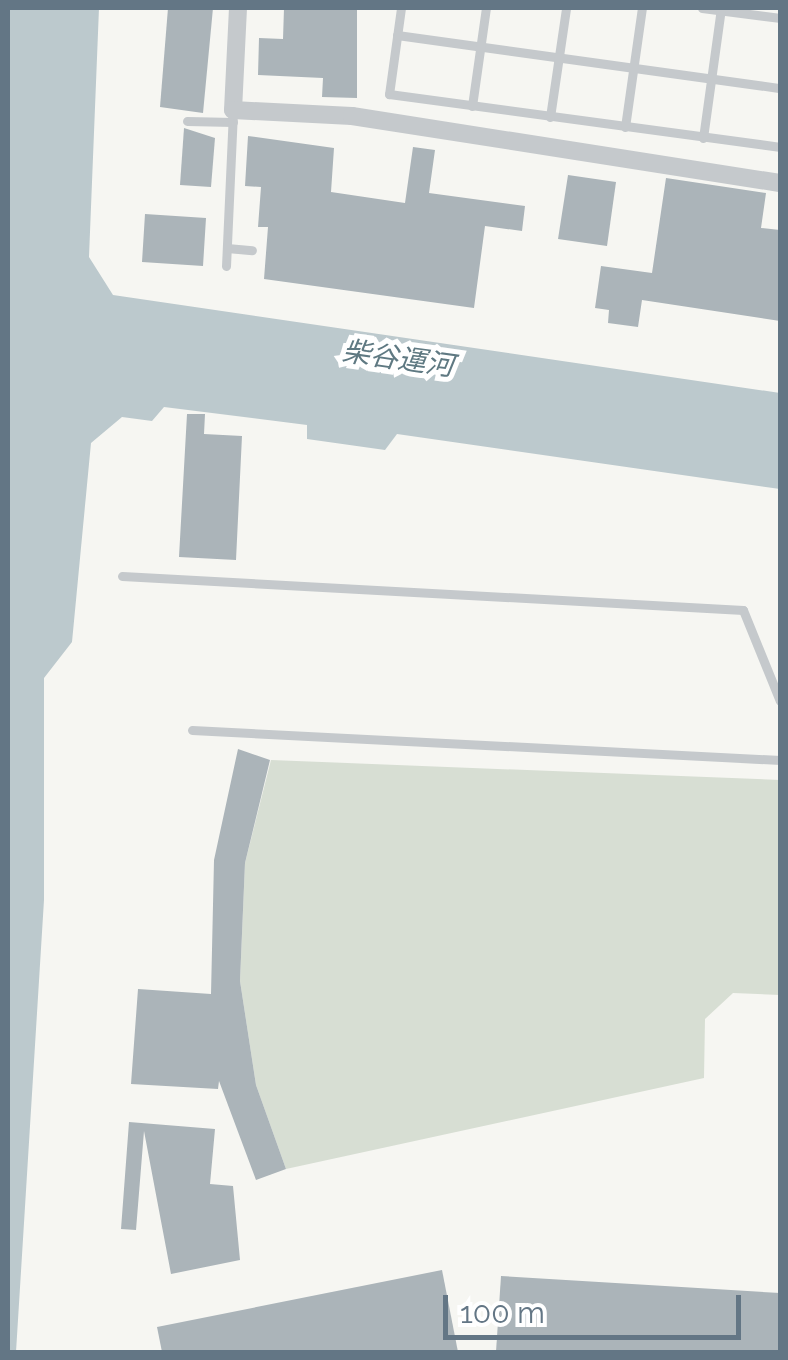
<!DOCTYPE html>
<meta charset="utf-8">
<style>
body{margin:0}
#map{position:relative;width:788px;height:1360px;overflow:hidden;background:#f6f6f2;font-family:Raleway,"Noto Sans JP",sans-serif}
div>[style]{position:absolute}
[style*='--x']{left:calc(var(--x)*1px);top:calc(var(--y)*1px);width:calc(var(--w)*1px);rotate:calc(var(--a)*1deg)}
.green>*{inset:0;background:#d7ded3}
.water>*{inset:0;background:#bcc9cd}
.building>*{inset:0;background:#abb4b9}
.lane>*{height:9px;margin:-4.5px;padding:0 4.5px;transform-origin:4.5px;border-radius:4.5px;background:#c5c9cc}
.street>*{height:18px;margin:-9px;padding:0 9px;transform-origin:9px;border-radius:9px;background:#c5c9cc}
span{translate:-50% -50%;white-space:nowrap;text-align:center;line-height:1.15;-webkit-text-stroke:10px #fff;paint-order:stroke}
.water-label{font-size:28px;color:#5f7982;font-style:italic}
.frame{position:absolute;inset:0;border:10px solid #637685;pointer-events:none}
.scale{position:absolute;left:443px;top:1295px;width:298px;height:45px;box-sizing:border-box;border:5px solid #637685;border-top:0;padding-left:12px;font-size:30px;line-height:35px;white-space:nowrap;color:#637685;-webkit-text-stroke:8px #fff;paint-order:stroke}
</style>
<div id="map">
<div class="green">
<div style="clip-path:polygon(271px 760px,780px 780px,780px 995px,733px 993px,705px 1019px,704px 1078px,286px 1169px,256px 1085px,240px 981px,245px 863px)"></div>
</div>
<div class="water">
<div style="clip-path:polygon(8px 8px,99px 8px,89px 257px,113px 295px,780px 393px,780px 489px,397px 434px,385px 450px,307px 439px,307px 425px,164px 407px,152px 421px,122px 417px,91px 443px,72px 642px,44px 678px,44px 900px,16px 1352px,8px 1352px)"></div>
</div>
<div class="building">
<div style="clip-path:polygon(168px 8px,213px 8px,203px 113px,160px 107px)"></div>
<div style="clip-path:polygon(284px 8px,357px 8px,357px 98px,322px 97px,323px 78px,258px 75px,259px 38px,283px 39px)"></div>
<div style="clip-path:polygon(184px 128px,215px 138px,211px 187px,180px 185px)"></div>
<div style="clip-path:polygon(248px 136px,334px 148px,331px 192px,405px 203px,413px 147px,435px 150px,429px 193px,525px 206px,522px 231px,485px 226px,474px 308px,264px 279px,268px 227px,258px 227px,261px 187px,245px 186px)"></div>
<div style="clip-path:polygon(568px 175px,616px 182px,607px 246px,558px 239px)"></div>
<div style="clip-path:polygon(666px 178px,766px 193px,761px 228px,780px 230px,780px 321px,642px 300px,638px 327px,608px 323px,609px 310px,595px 308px,601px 266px,652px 273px)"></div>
<div style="clip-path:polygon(145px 214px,206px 218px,203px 266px,142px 262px)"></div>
<div style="clip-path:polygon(187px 414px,205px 414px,204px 434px,242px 436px,236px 560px,179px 557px)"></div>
<div style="clip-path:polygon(238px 749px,270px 760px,245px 863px,240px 981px,256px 1085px,286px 1169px,256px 1180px,219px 1081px,218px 1089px,131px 1084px,138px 989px,211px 994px,214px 860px)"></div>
<div style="clip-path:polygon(129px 1122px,215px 1129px,210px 1184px,233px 1186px,240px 1260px,171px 1274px,144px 1131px,136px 1230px,121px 1229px)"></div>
<div style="clip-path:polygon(442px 1270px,458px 1352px,162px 1352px,157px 1327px)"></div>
<div style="clip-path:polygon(501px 1276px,780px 1293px,780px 1352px,496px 1352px)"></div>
</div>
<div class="lane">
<div style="--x:401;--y:8;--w:87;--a:97.9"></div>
<div style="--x:389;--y:94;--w:395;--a:7.7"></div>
<div style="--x:702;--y:8;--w:79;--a:7.3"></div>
<div style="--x:397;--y:35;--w:387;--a:7.9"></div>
<div style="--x:472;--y:106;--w:99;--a:-81.9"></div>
<div style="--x:550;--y:117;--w:110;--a:-81.6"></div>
<div style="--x:187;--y:121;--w:46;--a:1.2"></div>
<div style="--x:625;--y:127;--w:120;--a:-81.9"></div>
<div style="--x:703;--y:138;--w:131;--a:-82.1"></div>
<div style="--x:227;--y:248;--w:25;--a:5"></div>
<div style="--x:226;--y:266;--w:156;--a:-87.4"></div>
<div style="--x:122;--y:576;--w:622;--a:3.13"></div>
<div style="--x:743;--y:610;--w:98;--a:67.9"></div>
<div style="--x:192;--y:730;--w:589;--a:2.92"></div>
</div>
<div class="street">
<div style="--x:238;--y:8;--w:102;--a:92.8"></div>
<div style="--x:233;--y:110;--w:119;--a:2.9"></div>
<div style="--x:352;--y:116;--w:433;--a:8.9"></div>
</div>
<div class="water-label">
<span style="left:398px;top:359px;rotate:8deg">柴谷運河</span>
</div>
<div class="frame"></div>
<div class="scale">100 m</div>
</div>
